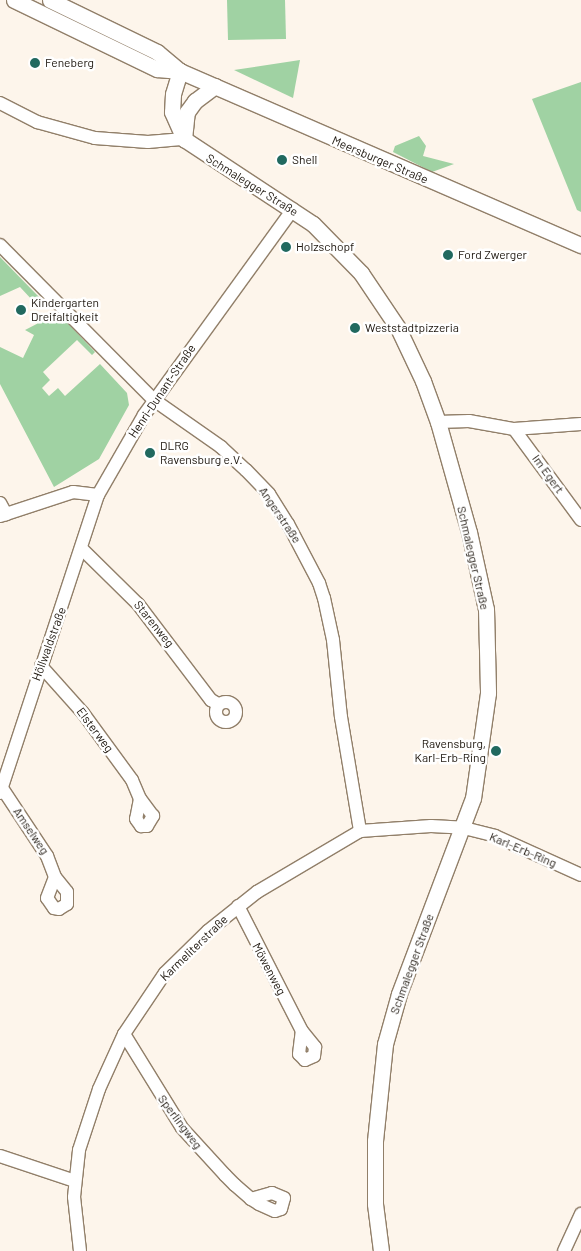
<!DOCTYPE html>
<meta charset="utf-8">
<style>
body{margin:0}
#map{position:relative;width:581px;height:1251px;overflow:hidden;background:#fdf5eb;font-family:Barlow,sans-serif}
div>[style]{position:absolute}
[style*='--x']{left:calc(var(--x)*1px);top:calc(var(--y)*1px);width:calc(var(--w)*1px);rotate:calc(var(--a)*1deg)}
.green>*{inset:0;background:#a0d2a3}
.roads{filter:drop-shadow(1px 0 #917f69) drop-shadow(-1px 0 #917f69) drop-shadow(0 1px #917f69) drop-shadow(0 -1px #917f69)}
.minor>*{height:12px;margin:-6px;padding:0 6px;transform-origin:6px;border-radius:6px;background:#fff}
.minor>.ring{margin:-6px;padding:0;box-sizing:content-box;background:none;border:12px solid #fff;border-radius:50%}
.tertiary>*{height:15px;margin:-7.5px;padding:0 7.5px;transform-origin:7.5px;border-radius:7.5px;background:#fff}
.dots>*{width:14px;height:14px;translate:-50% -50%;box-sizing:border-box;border:2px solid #fff;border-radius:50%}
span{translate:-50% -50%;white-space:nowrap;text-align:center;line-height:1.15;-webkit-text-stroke:5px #fff;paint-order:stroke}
.poi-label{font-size:12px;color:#1c150d}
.left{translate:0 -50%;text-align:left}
.right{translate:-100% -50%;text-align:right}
.street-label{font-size:12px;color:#1c150d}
</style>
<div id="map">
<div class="green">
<div style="clip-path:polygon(227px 0,285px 0,286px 39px,228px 40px)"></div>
<div style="clip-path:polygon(300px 60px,293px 98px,234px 70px)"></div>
<div style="clip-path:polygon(581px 82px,581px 212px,577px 210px,532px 99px)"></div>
<div style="clip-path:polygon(419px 136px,426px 146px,423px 156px,454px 164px,432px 172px,393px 152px,395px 146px)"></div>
<div style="clip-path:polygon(0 257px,39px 297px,34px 302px,20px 287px,0 296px)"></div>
<div style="clip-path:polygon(58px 313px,95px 352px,92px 355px,77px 340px,43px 372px,50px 380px,42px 388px,49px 396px,58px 388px,65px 396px,100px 364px,127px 393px,129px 405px,99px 459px,54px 487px,0 384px,0 347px,23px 358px,34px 335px,25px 330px)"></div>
</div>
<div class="roads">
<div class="minor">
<div style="--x:0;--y:103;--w:42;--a:27.2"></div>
<div style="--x:37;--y:122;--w:60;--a:15.4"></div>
<div style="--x:95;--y:138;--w:53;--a:4.3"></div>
<div style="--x:148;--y:142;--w:36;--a:-5"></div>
<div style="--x:0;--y:245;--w:218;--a:45.2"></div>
<div style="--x:154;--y:400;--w:82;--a:35"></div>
<div style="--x:221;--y:447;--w:34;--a:43"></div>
<div style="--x:246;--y:470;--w:33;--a:46"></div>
<div style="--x:269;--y:494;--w:36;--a:58"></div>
<div style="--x:288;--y:524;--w:67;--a:62.3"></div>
<div style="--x:319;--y:583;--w:16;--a:72"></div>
<div style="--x:324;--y:598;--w:43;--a:77.9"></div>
<div style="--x:333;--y:640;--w:77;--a:84.1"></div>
<div style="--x:341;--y:717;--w:116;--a:80.5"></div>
<div style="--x:438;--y:422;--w:31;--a:-2"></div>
<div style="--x:469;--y:421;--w:46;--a:10.1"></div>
<div style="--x:514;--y:429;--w:67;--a:-4.3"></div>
<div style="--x:514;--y:429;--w:113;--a:53.6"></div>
<div style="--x:0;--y:503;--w:13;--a:61"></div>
<div style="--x:0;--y:516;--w:77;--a:-18.2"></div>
<div style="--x:73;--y:492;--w:25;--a:7"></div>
<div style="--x:82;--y:549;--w:78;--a:44.5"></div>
<div style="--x:138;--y:604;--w:121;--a:52.8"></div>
<div style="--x:211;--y:700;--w:8;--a:30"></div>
<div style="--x:41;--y:666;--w:63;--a:48.2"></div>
<div style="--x:83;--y:713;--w:83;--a:53.8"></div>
<div style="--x:132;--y:780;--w:21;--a:67"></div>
<div style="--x:140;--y:799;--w:20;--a:101"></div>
<div style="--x:136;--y:819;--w:9;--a:54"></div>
<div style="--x:141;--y:826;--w:6;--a:0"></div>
<div style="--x:147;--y:826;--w:12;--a:-59"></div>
<div style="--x:153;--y:816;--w:21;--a:-127"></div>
<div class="ring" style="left:216px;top:702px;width:8px;height:8px"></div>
<div style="--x:2;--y:788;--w:82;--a:56.5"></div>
<div style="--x:47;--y:856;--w:22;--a:69"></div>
<div style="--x:55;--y:877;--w:19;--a:51"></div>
<div style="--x:67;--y:892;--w:12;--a:90"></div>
<div style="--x:67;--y:904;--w:9;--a:148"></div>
<div style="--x:59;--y:909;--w:5;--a:-169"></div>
<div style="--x:54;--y:908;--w:12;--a:-125"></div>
<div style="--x:47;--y:898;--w:22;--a:-69"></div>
<div style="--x:0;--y:793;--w:314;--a:-71.8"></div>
<div style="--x:98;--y:495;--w:92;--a:-60.1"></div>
<div style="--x:144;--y:415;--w:254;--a:-54.1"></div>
<div style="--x:238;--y:906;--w:140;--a:62.9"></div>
<div style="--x:302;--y:1031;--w:21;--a:51"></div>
<div style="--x:315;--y:1047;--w:9;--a:96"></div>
<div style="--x:314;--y:1056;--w:10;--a:156"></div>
<div style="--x:305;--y:1060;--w:8;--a:-135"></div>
<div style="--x:299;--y:1054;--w:23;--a:-83"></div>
<div style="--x:124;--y:1034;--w:110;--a:58.3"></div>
<div style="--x:182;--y:1128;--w:64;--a:47.5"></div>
<div style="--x:225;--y:1175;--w:14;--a:45"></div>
<div style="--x:235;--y:1185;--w:21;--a:41"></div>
<div style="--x:251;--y:1199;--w:9;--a:32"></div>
<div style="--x:259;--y:1204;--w:17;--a:24"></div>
<div style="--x:275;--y:1211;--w:6;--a:-18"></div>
<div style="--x:281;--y:1209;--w:11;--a:-75"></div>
<div style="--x:284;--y:1198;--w:13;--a:-157"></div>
<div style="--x:272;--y:1193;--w:22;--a:164"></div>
<div style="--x:0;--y:1156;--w:79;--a:18.4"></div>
<div style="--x:80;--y:1251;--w:54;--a:-96.3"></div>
<div style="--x:74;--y:1197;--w:47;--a:-83.9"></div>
<div style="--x:79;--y:1150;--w:64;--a:-71.8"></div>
<div style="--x:99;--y:1089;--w:60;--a:-65.6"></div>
<div style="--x:124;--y:1034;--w:73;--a:-56.1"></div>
<div style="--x:165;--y:973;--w:60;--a:-44.3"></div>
<div style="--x:208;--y:931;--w:63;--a:-38.5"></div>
<div style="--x:257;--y:892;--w:120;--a:-30.6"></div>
<div style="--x:360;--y:831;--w:71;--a:-4"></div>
<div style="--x:431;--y:826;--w:33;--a:3"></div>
<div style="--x:464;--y:828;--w:32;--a:14"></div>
<div style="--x:495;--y:836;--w:94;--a:24.4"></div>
<div style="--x:564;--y:1251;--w:41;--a:-65.3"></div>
</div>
<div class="tertiary">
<div style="--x:14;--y:0;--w:159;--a:25.8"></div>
<div style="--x:157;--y:69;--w:23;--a:5"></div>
<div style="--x:180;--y:71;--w:437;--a:23.5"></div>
<div style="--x:50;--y:0;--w:119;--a:25.9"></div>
<div style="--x:157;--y:52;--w:30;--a:40"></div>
<div style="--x:180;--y:71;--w:24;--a:107"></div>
<div style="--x:173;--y:94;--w:18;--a:93"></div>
<div style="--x:172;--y:112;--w:30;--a:66"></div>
<div style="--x:184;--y:139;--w:154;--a:33.4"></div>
<div style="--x:313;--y:224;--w:69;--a:45.6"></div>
<div style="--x:361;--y:273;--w:66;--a:56.1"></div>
<div style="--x:398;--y:328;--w:59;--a:64.7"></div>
<div style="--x:423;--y:381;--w:44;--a:69.9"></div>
<div style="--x:438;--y:422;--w:114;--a:74.3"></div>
<div style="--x:469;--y:532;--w:79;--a:77.6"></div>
<div style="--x:486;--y:609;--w:84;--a:88.6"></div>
<div style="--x:488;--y:693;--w:106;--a:98.1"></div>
<div style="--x:473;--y:798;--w:210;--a:110.7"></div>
<div style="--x:399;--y:994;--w:52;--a:105.6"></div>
<div style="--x:385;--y:1044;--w:98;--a:95.9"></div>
<div style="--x:375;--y:1141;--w:63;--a:90"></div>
<div style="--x:375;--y:1204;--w:47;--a:82.7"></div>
<div style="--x:184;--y:139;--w:27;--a:-84"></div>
<div style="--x:187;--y:112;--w:14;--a:-54"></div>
<div style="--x:195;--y:101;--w:25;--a:-37"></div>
</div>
</div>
<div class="dots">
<div style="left:35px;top:63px;background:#21695f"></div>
<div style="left:282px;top:160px;background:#21695f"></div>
<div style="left:286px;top:247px;background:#21695f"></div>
<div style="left:448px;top:255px;background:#21695f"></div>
<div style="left:21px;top:310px;background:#21695f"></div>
<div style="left:355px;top:328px;background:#21695f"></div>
<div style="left:150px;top:453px;background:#21695f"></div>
<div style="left:496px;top:751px;background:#21695f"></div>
</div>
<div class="poi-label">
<span class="left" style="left:45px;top:63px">Feneberg</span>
<span class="left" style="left:292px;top:160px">Shell</span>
<span class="left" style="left:296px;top:247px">Holzschopf</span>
<span class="left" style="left:458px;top:255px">Ford Zwerger</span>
<span class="left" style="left:31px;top:310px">Kindergarten<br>Dreifaltigkeit</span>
<span class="left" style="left:365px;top:328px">Weststadtpizzeria</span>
<span class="left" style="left:160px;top:453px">DLRG<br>Ravensburg e.V.</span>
<span class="right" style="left:486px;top:751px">Ravensburg,<br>Karl-Erb-Ring</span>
</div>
<div class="street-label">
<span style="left:380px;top:160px;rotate:23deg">Meersburger Straße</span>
<span style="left:252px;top:185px;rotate:32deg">Schmalegger Straße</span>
<span style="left:162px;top:391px;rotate:-56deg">Henri-Dunant-Straße</span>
<span style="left:548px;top:474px;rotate:54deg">Im Egert</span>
<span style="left:280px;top:515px;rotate:56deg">Angerstraße</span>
<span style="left:473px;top:558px;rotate:77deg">Schmalegger Straße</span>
<span style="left:154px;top:624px;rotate:51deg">Starenweg</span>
<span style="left:49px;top:644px;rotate:-70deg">Höllwaldstraße</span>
<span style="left:95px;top:730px;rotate:53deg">Elsterweg</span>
<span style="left:31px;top:831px;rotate:56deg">Amselweg</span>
<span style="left:523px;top:850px;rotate:23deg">Karl-Erb-Ring</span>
<span style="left:194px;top:948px;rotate:-44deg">Karmeliterstraße</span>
<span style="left:412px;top:964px;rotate:-70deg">Schmalegger Straße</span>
<span style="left:269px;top:969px;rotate:62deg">Möwenweg</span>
<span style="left:180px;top:1122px;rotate:53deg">Sperlingweg</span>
</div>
</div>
